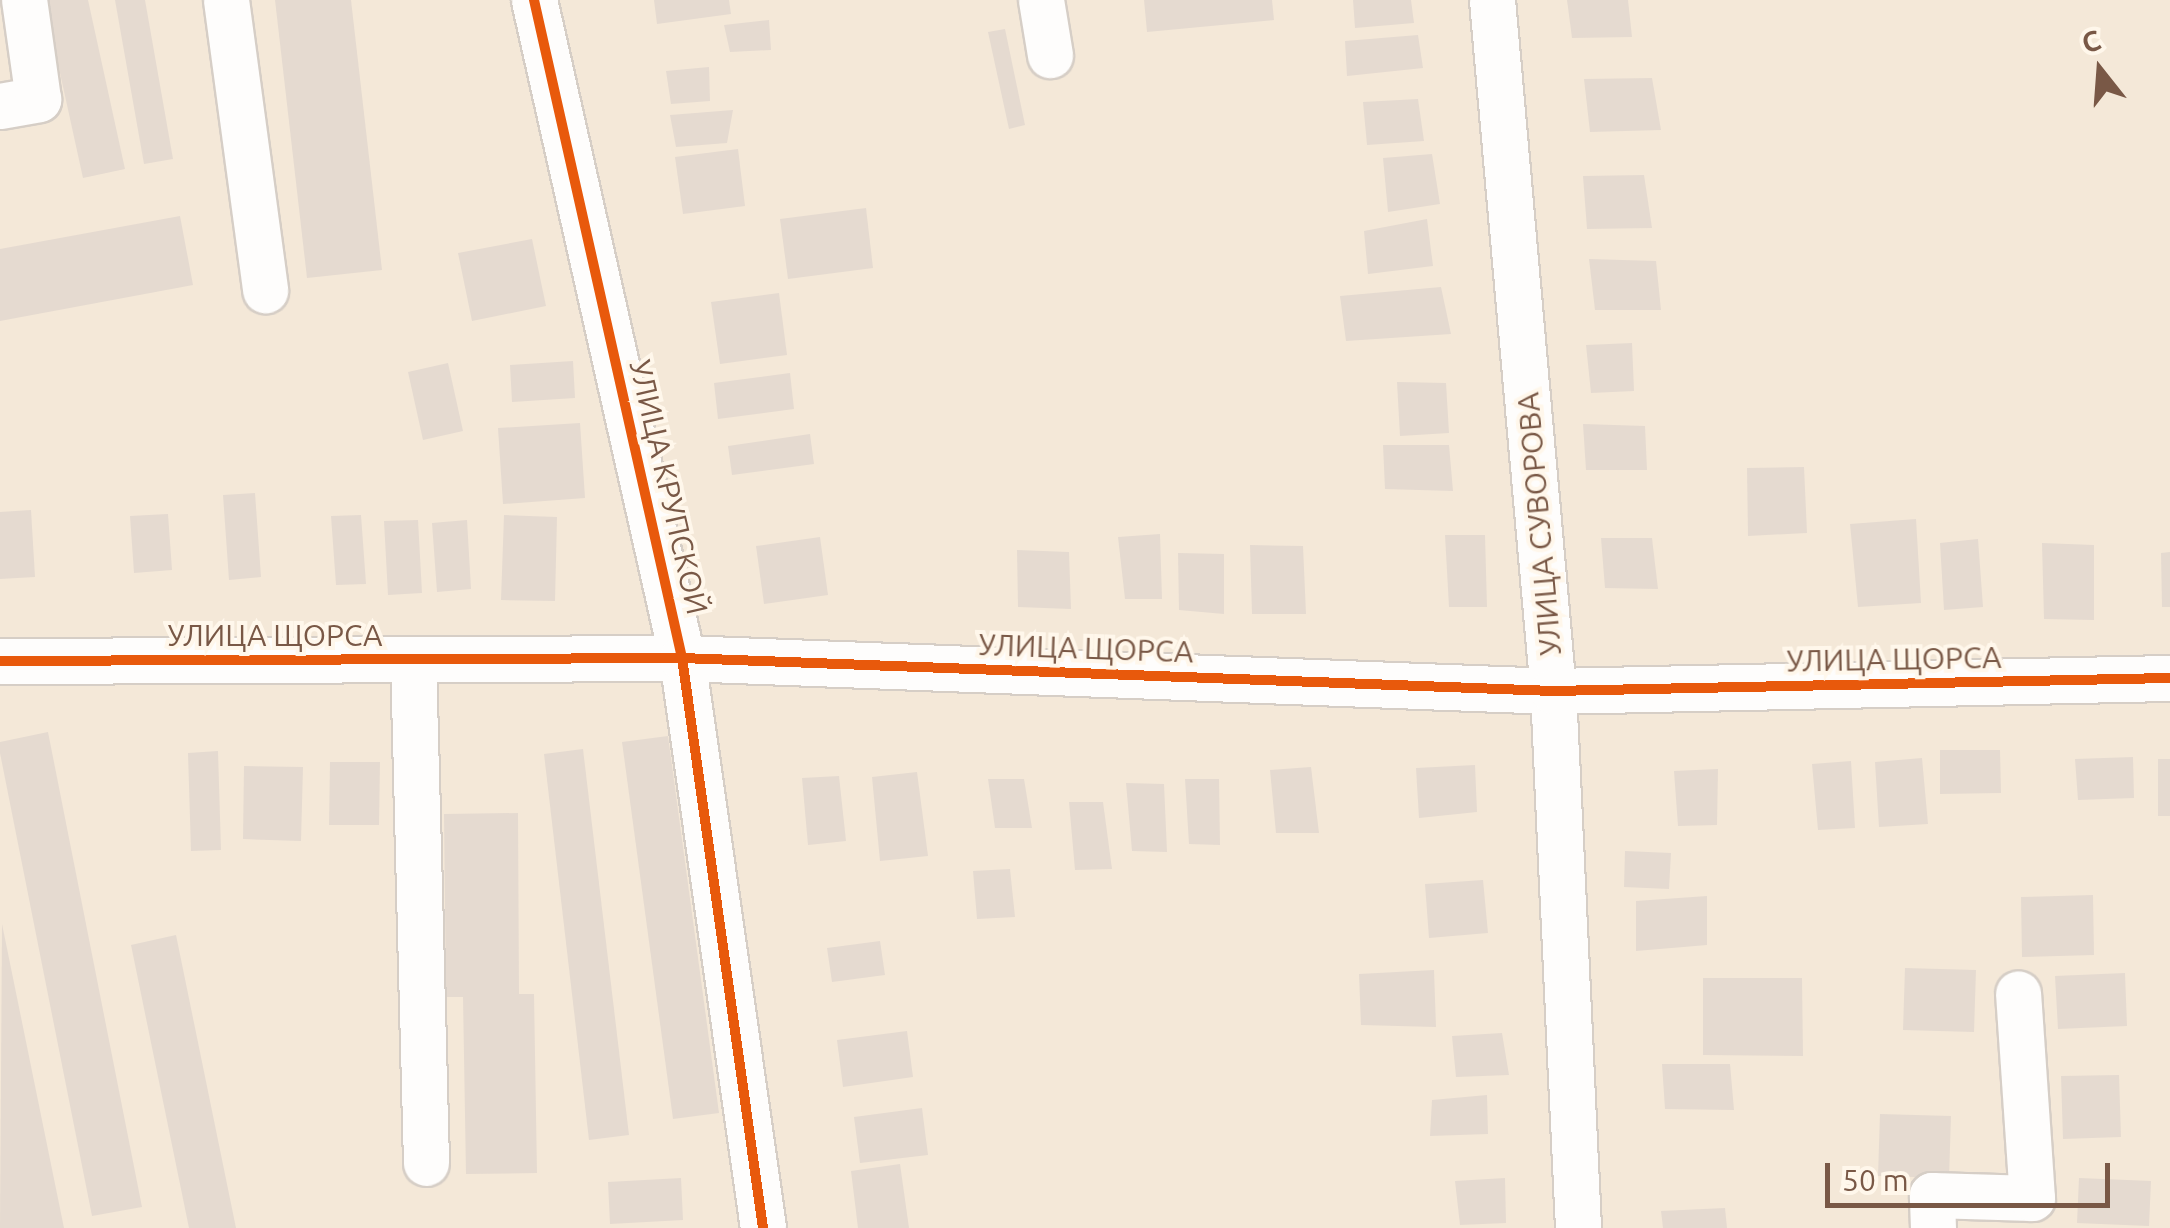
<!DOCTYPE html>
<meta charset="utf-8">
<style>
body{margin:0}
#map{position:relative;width:2170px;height:1228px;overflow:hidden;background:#f8f2e9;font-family:Ubuntu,sans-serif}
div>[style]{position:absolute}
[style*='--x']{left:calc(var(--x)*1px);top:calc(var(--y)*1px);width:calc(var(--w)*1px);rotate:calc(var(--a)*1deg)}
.residential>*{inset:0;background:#f4e8d8}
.building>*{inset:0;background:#e5dad0}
.roads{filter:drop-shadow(2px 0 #d6cec6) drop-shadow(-2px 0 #d6cec6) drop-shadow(0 2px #d6cec6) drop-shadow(0 -2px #d6cec6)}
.minor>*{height:45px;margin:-22.5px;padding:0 22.5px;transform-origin:22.5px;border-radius:22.5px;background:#fefdfc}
.cycleway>*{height:10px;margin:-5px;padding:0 5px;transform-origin:5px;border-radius:5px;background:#e8590c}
span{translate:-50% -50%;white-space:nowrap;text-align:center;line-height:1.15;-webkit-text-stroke:8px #fff7eb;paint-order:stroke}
.street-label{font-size:30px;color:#795846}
.north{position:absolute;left:2050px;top:20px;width:100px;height:100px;-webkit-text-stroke:8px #fff7eb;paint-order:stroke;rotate:343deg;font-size:28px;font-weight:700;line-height:40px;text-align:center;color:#795846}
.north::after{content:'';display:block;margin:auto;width:35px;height:45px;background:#795846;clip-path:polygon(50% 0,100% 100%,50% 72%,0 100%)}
.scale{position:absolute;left:1825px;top:1163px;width:285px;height:45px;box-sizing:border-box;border:5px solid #795846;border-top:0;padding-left:12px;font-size:30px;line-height:35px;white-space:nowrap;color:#795846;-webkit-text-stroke:8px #fff7eb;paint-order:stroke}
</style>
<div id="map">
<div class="residential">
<div style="clip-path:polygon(0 0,2170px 0,2170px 1228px,0 1228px)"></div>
</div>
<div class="building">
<div style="clip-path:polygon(44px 0,88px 0,125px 169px,83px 178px)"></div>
<div style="clip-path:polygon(115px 0,145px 0,173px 159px,144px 164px)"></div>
<div style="clip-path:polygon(275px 0,351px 0,382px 270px,307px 278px)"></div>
<div style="clip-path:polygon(654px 0,729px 0,731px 14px,657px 24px)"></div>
<div style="clip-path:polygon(1144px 0,1272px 0,1274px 20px,1147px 32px)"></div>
<div style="clip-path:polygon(1353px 0,1411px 0,1414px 23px,1355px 28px)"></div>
<div style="clip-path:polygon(1567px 0,1628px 0,1632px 37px,1572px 38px)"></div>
<div style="clip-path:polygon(769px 20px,771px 50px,730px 52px,724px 25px)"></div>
<div style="clip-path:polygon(1005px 29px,1025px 125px,1009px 129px,988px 32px)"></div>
<div style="clip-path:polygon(1418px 35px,1423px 68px,1347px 76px,1345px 41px)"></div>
<div style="clip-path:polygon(709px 67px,710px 101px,671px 104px,666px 71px)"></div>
<div style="clip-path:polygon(1652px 78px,1661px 130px,1590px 132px,1584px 79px)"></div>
<div style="clip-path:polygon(1418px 99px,1424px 141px,1367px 145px,1363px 102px)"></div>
<div style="clip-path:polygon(733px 110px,727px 143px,676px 147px,670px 115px)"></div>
<div style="clip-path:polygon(738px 149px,745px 206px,683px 214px,675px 157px)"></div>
<div style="clip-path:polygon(1432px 154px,1440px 204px,1388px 212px,1383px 158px)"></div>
<div style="clip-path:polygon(1644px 175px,1652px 228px,1587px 229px,1583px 176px)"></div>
<div style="clip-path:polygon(866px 208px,873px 268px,788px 279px,780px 219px)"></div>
<div style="clip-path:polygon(180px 216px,193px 285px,0 321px,0 249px)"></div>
<div style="clip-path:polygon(1427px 219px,1433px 266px,1368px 274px,1364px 231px)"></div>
<div style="clip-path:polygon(532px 239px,546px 306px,472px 321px,458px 253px)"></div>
<div style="clip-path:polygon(1589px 259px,1656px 261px,1661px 310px,1595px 310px)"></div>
<div style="clip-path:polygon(1441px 287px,1451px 334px,1346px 341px,1340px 296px)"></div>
<div style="clip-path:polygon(779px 293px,787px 355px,720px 364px,711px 302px)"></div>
<div style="clip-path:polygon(1632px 343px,1634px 391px,1591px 393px,1586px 345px)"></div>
<div style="clip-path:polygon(573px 361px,575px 398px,512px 402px,510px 365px)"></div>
<div style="clip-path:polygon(448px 363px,463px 431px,423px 440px,408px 372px)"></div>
<div style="clip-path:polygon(790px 373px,794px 409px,718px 419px,714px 383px)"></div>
<div style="clip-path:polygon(1397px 382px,1446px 383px,1449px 433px,1400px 436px)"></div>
<div style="clip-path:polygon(580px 423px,585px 498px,503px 504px,498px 428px)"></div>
<div style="clip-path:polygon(1583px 424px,1645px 426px,1647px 470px,1586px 470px)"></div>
<div style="clip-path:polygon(810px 434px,814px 464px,732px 475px,728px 446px)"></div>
<div style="clip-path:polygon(1383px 445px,1449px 445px,1453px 491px,1385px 489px)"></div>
<div style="clip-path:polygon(1804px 467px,1807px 533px,1748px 536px,1747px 468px)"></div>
<div style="clip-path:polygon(255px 493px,261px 577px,229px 580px,223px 495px)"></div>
<div style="clip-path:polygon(31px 510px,35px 577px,0 579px,0 512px)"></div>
<div style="clip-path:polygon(168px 514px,172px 570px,134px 573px,130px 516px)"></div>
<div style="clip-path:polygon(361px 515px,366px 584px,336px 585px,331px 516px)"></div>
<div style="clip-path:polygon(504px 515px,557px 517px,555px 601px,501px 600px)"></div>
<div style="clip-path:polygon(1916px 519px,1921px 603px,1858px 607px,1850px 524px)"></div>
<div style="clip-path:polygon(418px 520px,422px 593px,388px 595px,384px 521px)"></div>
<div style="clip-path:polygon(467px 520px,471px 589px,437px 592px,432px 523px)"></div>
<div style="clip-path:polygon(1160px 534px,1162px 599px,1125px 599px,1118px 537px)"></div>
<div style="clip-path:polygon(1445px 535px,1485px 535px,1487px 607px,1449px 607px)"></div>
<div style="clip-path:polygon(820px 537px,828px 595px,764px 604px,756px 546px)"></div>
<div style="clip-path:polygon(1601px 538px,1652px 538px,1658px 589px,1605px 588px)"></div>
<div style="clip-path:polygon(1978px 539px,1983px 607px,1944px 610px,1940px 543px)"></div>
<div style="clip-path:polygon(2042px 543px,2094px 545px,2094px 620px,2044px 619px)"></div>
<div style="clip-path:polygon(1250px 545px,1303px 546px,1306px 614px,1252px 614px)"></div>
<div style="clip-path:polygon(1017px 550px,1069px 552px,1071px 609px,1018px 607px)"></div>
<div style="clip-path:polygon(2170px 552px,2170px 607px,2162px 607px,2161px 553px)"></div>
<div style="clip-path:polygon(1178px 553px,1224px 554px,1224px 614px,1179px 610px)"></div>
<div style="clip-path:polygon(48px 732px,142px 1207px,92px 1216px,0 753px,0 742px)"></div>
<div style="clip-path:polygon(668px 736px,719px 1113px,673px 1119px,622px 742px)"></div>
<div style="clip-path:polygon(583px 749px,629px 1135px,589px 1140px,544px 754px)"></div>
<div style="clip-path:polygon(1940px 750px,2000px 750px,2001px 793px,1940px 794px)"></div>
<div style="clip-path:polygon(218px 751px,221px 850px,191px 851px,188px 753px)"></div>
<div style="clip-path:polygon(2133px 757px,2134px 798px,2078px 800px,2075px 759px)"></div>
<div style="clip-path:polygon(1922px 758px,1928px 824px,1879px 827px,1875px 762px)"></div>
<div style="clip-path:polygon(2158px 759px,2170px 759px,2170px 816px,2158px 816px)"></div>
<div style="clip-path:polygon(1851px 761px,1855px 828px,1818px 830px,1812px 764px)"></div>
<div style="clip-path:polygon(330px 762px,380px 762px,379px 825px,329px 825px)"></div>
<div style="clip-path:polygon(1475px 765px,1477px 812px,1419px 818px,1416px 768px)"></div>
<div style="clip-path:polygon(244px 766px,303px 767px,301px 841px,243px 839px)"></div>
<div style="clip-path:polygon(1311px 767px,1319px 833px,1276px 833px,1270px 770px)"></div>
<div style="clip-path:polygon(1718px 769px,1717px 825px,1678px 826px,1674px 771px)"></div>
<div style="clip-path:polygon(917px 772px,928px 856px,880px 861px,872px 777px)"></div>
<div style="clip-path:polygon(839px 776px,846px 841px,808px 845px,802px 778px)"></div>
<div style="clip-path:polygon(988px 779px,1024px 779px,1032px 828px,995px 828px)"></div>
<div style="clip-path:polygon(1185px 779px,1219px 779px,1220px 845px,1189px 844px)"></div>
<div style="clip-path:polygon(1126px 783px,1164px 784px,1167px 852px,1132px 851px)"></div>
<div style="clip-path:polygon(1069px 802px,1103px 802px,1112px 869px,1075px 870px)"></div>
<div style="clip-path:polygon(518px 813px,519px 994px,534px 994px,537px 1173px,466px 1174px,463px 997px,446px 997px,444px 814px)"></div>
<div style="clip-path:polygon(1625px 851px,1671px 853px,1669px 889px,1624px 887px)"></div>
<div style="clip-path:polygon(1010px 869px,1015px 917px,977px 919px,973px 871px)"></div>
<div style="clip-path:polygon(1483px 880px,1488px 933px,1429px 938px,1425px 884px)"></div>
<div style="clip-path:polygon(2093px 895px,2094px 955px,2022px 957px,2021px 897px)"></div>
<div style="clip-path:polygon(1707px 896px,1707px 945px,1636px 951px,1636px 901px)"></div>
<div style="clip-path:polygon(2px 924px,64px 1228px,0 1228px)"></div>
<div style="clip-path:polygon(176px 935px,236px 1228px,189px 1228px,131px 945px)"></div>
<div style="clip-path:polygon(880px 941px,885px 975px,832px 982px,827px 948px)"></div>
<div style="clip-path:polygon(1905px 968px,1976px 970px,1974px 1032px,1903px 1030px)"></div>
<div style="clip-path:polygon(1434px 970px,1436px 1027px,1361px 1025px,1359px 974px)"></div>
<div style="clip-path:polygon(2125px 973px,2127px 1026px,2058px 1029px,2055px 976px)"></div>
<div style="clip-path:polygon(1703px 978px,1802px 978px,1803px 1056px,1703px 1055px)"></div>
<div style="clip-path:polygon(907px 1031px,913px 1077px,843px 1087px,837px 1040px)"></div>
<div style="clip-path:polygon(1502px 1033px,1509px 1075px,1456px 1077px,1452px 1036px)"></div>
<div style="clip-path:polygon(1662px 1064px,1730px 1064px,1734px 1110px,1665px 1109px)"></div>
<div style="clip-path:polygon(2119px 1075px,2121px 1137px,2063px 1139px,2061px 1076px)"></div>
<div style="clip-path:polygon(1487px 1095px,1488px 1134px,1430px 1136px,1432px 1100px)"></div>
<div style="clip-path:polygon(922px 1108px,928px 1155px,860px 1163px,854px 1117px)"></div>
<div style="clip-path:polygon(1880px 1114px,1951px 1116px,1949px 1178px,1878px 1176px)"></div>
<div style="clip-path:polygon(900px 1164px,909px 1228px,858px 1228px,851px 1171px)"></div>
<div style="clip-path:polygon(681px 1178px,683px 1220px,610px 1224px,608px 1182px)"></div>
<div style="clip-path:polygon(1505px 1178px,1506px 1223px,1460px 1225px,1455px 1181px)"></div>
<div style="clip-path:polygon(2079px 1178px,2151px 1181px,2149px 1226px,2077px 1223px)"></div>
<div style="clip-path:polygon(1725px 1208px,1727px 1228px,1663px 1228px,1661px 1211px)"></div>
</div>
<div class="roads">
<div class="minor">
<div style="--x:226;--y:0;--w:293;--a:82.3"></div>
<div style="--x:534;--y:0;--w:674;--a:77.32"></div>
<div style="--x:682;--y:658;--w:576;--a:81.91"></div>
<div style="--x:1041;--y:0;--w:56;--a:80.7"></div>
<div style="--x:1492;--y:0;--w:694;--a:84.96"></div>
<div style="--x:1553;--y:691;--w:538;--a:87.33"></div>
<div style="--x:0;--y:106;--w:39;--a:-10"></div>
<div style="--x:38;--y:99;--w:100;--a:-98"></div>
<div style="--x:413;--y:659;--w:504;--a:88.52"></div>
<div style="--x:0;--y:661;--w:682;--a:-0.25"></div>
<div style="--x:682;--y:658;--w:872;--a:2.17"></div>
<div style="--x:1553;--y:691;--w:617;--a:-1.21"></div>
<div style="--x:1933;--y:1228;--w:33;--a:-92"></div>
<div style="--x:1932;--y:1195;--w:100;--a:1.7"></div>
<div style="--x:2032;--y:1198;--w:205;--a:-93.9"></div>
</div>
</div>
<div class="cycleway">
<div style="--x:534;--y:0;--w:674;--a:77.32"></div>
<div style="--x:682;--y:658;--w:576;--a:81.91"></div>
<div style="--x:0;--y:661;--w:682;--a:-0.25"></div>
<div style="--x:682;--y:658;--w:872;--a:2.17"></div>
<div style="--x:1553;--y:691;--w:617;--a:-1.21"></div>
</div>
<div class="street-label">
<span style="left:669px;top:487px;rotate:77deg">УЛИЦА КРУПСКОЙ</span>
<span style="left:1539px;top:524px;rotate:-95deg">УЛИЦА СУВОРОВА</span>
<span style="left:275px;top:635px">УЛИЦА ЩОРСА</span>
<span style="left:1086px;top:648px;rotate:2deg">УЛИЦА ЩОРСА</span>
<span style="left:1894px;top:659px;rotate:-1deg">УЛИЦА ЩОРСА</span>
</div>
<div class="north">С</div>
<div class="scale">50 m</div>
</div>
